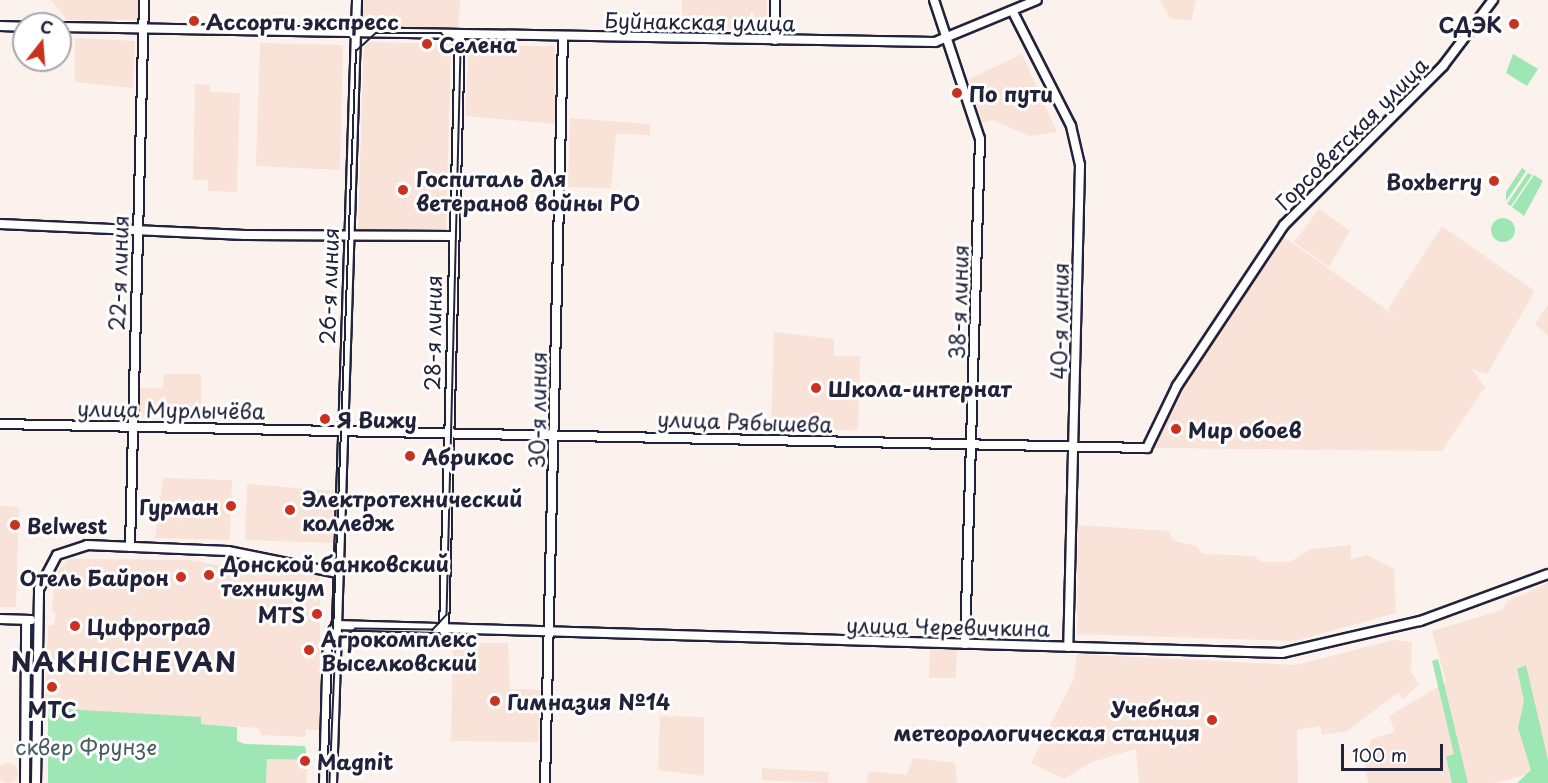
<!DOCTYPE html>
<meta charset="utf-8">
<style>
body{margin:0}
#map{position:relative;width:1548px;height:783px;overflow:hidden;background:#fcf2ed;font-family:"Playpen Sans",sans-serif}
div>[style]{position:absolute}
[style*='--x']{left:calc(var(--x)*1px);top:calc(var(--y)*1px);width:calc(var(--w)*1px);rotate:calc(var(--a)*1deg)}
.built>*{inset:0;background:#f9e2d7}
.round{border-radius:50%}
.green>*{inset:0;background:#9ee6b4}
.roads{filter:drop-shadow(2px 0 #22223b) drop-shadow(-2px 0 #22223b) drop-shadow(0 2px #22223b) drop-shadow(0 -2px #22223b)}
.secondary>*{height:8px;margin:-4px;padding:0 4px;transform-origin:4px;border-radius:4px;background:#fff}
.tram>*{height:1.5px;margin:-0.75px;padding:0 0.75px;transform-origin:0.75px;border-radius:0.75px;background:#22223b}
.dots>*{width:16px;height:16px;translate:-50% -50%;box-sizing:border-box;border:3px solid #fff;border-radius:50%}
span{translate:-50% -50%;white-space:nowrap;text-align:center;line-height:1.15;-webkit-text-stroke:6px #fff;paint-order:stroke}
.poi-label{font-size:21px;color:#22223b;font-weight:700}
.left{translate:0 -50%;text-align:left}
.right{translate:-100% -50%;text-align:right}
.street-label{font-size:21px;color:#22223b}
.park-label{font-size:21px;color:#475d5f}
.district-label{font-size:27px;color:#22223b;font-weight:700;letter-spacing:1.5px}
.north{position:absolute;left:12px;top:12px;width:60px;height:60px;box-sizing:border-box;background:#fff;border:2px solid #a7a7b1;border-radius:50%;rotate:17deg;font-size:16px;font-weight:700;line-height:24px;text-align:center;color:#22223b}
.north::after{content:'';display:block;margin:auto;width:21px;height:27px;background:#c8321e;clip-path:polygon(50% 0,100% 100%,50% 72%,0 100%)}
.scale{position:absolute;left:1341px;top:744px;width:102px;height:27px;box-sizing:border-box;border:3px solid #22223b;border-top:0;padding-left:8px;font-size:18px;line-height:21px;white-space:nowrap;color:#22223b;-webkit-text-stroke:4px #fff;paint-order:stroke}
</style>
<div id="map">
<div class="built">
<div style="clip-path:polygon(51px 0,138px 0,138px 20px,67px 20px)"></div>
<div style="clip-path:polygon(360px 0,460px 0,458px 29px,360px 28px)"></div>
<div style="clip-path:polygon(682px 0,767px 0,767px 29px,682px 28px)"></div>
<div style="clip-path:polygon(1160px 0,1196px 0,1191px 21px,1170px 18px)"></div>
<div style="clip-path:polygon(75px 38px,135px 41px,133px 88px,75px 82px)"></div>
<div style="clip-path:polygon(364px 42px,451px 44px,446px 232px,358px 229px)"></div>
<div style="clip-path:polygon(260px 43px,343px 45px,340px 170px,256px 166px)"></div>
<div style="clip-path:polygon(469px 46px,555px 46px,555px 124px,465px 116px)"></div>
<div style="clip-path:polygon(1022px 54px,1057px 132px,1029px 136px,993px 120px,982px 123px,969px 79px)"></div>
<div style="clip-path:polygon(195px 84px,210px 85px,210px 92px,240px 93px,237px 192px,208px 191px,208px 180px,193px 180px)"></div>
<div style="clip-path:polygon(570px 118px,650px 124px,650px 135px,616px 134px,611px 188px,568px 187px)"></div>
<div style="clip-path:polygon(1319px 209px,1350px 231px,1329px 267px,1294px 242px)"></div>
<div style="clip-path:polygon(1442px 226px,1535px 291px,1487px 374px,1471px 369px,1485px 387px,1442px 451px,1154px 448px,1181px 387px,1281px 235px,1400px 319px,1388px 309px)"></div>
<div style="clip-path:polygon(1548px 304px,1548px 336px,1535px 324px)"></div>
<div style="clip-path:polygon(774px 332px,834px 339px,834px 356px,860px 356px,858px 430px,771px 429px)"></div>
<div style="clip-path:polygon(164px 374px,201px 374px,201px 418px,138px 417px,139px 388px,163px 388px)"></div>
<div style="clip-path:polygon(163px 478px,232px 480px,230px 540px,155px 538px)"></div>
<div style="clip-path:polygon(247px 484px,334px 491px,333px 543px,245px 540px)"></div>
<div style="clip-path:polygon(0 506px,19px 507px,16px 607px,0 607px)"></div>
<div style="clip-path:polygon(1078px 525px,1168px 531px,1174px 541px,1196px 546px,1203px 554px,1255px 556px,1261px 562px,1290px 562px,1311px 549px,1351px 545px,1351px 559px,1367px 555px,1394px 569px,1396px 613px,1295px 641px,1077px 634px)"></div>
<div style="clip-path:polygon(69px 559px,189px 560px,257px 572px,320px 575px,320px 730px,306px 729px,306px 737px,261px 735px,258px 728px,200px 724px,201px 718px,45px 708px,48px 626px,54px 625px,56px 614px,52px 610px,55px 574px)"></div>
<div style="clip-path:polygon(1548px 583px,1548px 770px,1494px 783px,1368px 783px,1364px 762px,1371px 739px,1395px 732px,1389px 716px,1446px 682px,1432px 631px,1502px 610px,1506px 602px)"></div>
<div style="clip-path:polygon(1393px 640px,1412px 642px,1411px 672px,1419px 684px,1403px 699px,1398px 693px,1347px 731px,1322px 735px,1320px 726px,1297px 730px,1298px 783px,1139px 783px,1136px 749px,1092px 762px,1064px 779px,1031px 763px,1074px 678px,1077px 654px,1296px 665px)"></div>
<div style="clip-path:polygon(453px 643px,508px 643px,510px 689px,540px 690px,538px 742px,451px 741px)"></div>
<div style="clip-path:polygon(930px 649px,957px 649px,956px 678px,929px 678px)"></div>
<div style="clip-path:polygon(660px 716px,704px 717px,704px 776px,658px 770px)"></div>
<div style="clip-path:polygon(913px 758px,955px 763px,957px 783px,867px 783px,868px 771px,907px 775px)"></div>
<div style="clip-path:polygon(267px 759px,308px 760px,307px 783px,266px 783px)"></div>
<div class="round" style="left:-2px;top:763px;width:20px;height:20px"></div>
<div style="clip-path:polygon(762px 768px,829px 772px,828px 783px,762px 780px)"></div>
</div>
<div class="green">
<div style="clip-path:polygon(1513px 54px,1538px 69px,1527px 86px,1506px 73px)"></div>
<div style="clip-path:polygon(1522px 168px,1526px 171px,1506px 201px,1506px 192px)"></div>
<div style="clip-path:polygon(1528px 173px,1532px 175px,1511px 206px,1507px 204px)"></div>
<div style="clip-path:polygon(1534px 175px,1543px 181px,1524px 216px,1512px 207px)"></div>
<div class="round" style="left:1491px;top:218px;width:24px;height:24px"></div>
<div style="clip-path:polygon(1438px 659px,1468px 783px,1452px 783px,1446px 757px,1454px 754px,1432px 661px)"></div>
<div style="clip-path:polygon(1526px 665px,1548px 760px,1548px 783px,1517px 783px,1531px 770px,1518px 728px,1524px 701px,1517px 669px)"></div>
<div style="clip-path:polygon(48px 708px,201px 717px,201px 724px,237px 727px,237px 741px,245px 744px,305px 746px,308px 760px,267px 759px,266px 783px,48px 783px)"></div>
</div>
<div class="roads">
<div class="secondary">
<div style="--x:934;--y:0;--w:146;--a:71.7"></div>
<div style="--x:980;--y:139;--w:505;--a:91.7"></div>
<div style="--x:1013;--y:12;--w:128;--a:63"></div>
<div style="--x:1071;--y:126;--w:40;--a:77"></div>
<div style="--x:1080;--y:165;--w:482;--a:91.4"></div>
<div style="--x:0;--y:26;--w:24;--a:2"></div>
<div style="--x:60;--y:27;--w:875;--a:0.98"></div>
<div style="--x:935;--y:42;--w:110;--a:-22.4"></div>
<div style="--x:775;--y:40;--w:40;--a:-90"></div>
<div style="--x:0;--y:224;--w:245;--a:2.6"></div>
<div style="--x:245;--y:235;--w:207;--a:0.3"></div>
<div style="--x:0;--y:424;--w:1147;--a:1.2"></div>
<div style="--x:1147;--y:448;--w:69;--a:-64.2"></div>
<div style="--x:1177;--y:386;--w:193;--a:-56.4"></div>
<div style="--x:1284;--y:225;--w:225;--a:-45"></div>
<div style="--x:1443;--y:66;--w:83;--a:-52.9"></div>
<div style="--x:130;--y:547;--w:547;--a:-88.53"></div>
<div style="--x:0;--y:619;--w:31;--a:2"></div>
<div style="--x:336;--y:625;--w:946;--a:1.7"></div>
<div style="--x:1282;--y:653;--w:142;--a:-13.1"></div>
<div style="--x:1420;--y:621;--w:136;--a:-20.2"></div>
<div style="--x:444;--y:631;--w:595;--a:-88.46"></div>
<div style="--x:25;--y:783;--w:163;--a:-89.6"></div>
<div style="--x:36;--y:783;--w:194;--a:-89.1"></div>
<div style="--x:39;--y:589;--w:38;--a:-62"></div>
<div style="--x:57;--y:555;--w:32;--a:-18"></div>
<div style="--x:87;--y:545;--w:141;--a:2.4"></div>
<div style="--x:228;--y:551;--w:111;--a:11.4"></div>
<div style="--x:324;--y:783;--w:141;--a:-88.4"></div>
<div style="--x:328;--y:642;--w:14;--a:-65"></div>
<div style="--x:332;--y:783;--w:783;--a:-88.17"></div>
<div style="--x:545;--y:783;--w:745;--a:-88.62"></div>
</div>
</div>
<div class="tram">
<div style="--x:327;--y:783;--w:733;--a:-87.73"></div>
<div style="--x:356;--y:51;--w:27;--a:-42"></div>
<div style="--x:376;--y:33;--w:65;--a:0"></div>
<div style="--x:441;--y:33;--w:27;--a:42"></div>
<div style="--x:461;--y:51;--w:564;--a:91.42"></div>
<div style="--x:447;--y:615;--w:21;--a:133"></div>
<div style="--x:433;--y:630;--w:77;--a:-179.3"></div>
<div style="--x:356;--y:629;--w:25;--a:143"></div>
<div style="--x:336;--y:644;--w:139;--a:92.5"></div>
</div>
<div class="dots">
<div style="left:194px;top:21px;background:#c8321e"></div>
<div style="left:1514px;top:24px;background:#c8321e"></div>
<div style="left:427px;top:44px;background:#c8321e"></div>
<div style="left:957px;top:93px;background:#c8321e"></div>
<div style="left:1494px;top:181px;background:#c8321e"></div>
<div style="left:403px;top:190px;background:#c8321e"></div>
<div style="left:816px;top:388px;background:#c8321e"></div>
<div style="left:325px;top:419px;background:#c8321e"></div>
<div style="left:1176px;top:429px;background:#c8321e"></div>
<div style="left:410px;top:456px;background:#c8321e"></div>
<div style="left:231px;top:506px;background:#c8321e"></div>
<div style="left:290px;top:510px;background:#c8321e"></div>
<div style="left:15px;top:525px;background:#c8321e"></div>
<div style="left:209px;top:575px;background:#c8321e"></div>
<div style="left:181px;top:577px;background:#c8321e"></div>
<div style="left:317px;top:614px;background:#c8321e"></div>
<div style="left:75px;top:626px;background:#c8321e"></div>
<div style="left:309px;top:650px;background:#c8321e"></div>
<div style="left:52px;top:687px;background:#c8321e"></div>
<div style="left:495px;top:701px;background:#c8321e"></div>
<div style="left:1212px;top:720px;background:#c8321e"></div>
<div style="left:305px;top:761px;background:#c8321e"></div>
</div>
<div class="poi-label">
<span class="left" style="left:206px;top:21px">Ассорти экспресс</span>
<span class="right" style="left:1502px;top:24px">СДЭК</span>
<span class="left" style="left:439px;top:44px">Селена</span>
<span class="left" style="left:969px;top:93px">По пути</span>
<span class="left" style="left:416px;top:190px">Госпиталь для<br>ветеранов войны РО</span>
<span class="right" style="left:1482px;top:181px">Boxberry</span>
<span class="left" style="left:828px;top:388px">Школа-интернат</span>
<span class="left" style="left:337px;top:419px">Я Вижу</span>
<span class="left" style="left:1188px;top:429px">Мир обоев</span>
<span class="left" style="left:422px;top:456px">Абрикос</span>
<span class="left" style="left:302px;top:510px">Электротехнический<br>колледж</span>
<span class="right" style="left:219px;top:506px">Гурман</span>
<span class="left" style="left:27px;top:525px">Belwest</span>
<span class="left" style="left:221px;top:575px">Донской банковский<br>техникум</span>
<span class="right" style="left:169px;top:577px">Отель Байрон</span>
<span class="right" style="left:305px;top:614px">MTS</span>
<span class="left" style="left:87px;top:626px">Цифроград</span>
<span class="left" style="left:321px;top:650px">Агрокомплекс<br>Выселковский</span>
<span class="left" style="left:507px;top:701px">Гимназия №14</span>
<span class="right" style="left:1200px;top:720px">Учебная<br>метеорологическая станция</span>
<span style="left:52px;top:709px">МТС</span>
<span class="left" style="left:317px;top:761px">Magnit</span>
</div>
<div class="street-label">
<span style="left:700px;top:21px;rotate:1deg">Буйнакская улица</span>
<span style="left:1351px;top:133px;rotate:-45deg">Горсоветская улица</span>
<span style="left:118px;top:273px;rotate:-88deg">22-я линия</span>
<span style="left:328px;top:286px;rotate:-88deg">26-я линия</span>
<span style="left:958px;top:302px;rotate:-88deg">38-я линия</span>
<span style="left:1059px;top:321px;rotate:-89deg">40-я линия</span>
<span style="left:432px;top:333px;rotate:-89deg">28-я линия</span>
<span style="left:171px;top:409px;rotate:1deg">улица Мурлычёва</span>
<span style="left:537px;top:410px;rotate:-89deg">30-я линия</span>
<span style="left:745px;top:421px;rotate:2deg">улица Рябышева</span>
<span style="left:948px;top:626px;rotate:1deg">улица Черевичкина</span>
</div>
<div class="park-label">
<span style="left:86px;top:746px">сквер Фрунзе</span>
</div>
<div class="district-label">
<span style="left:124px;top:661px">NAKHICHEVAN</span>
</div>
<div class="north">С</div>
<div class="scale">100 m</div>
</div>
